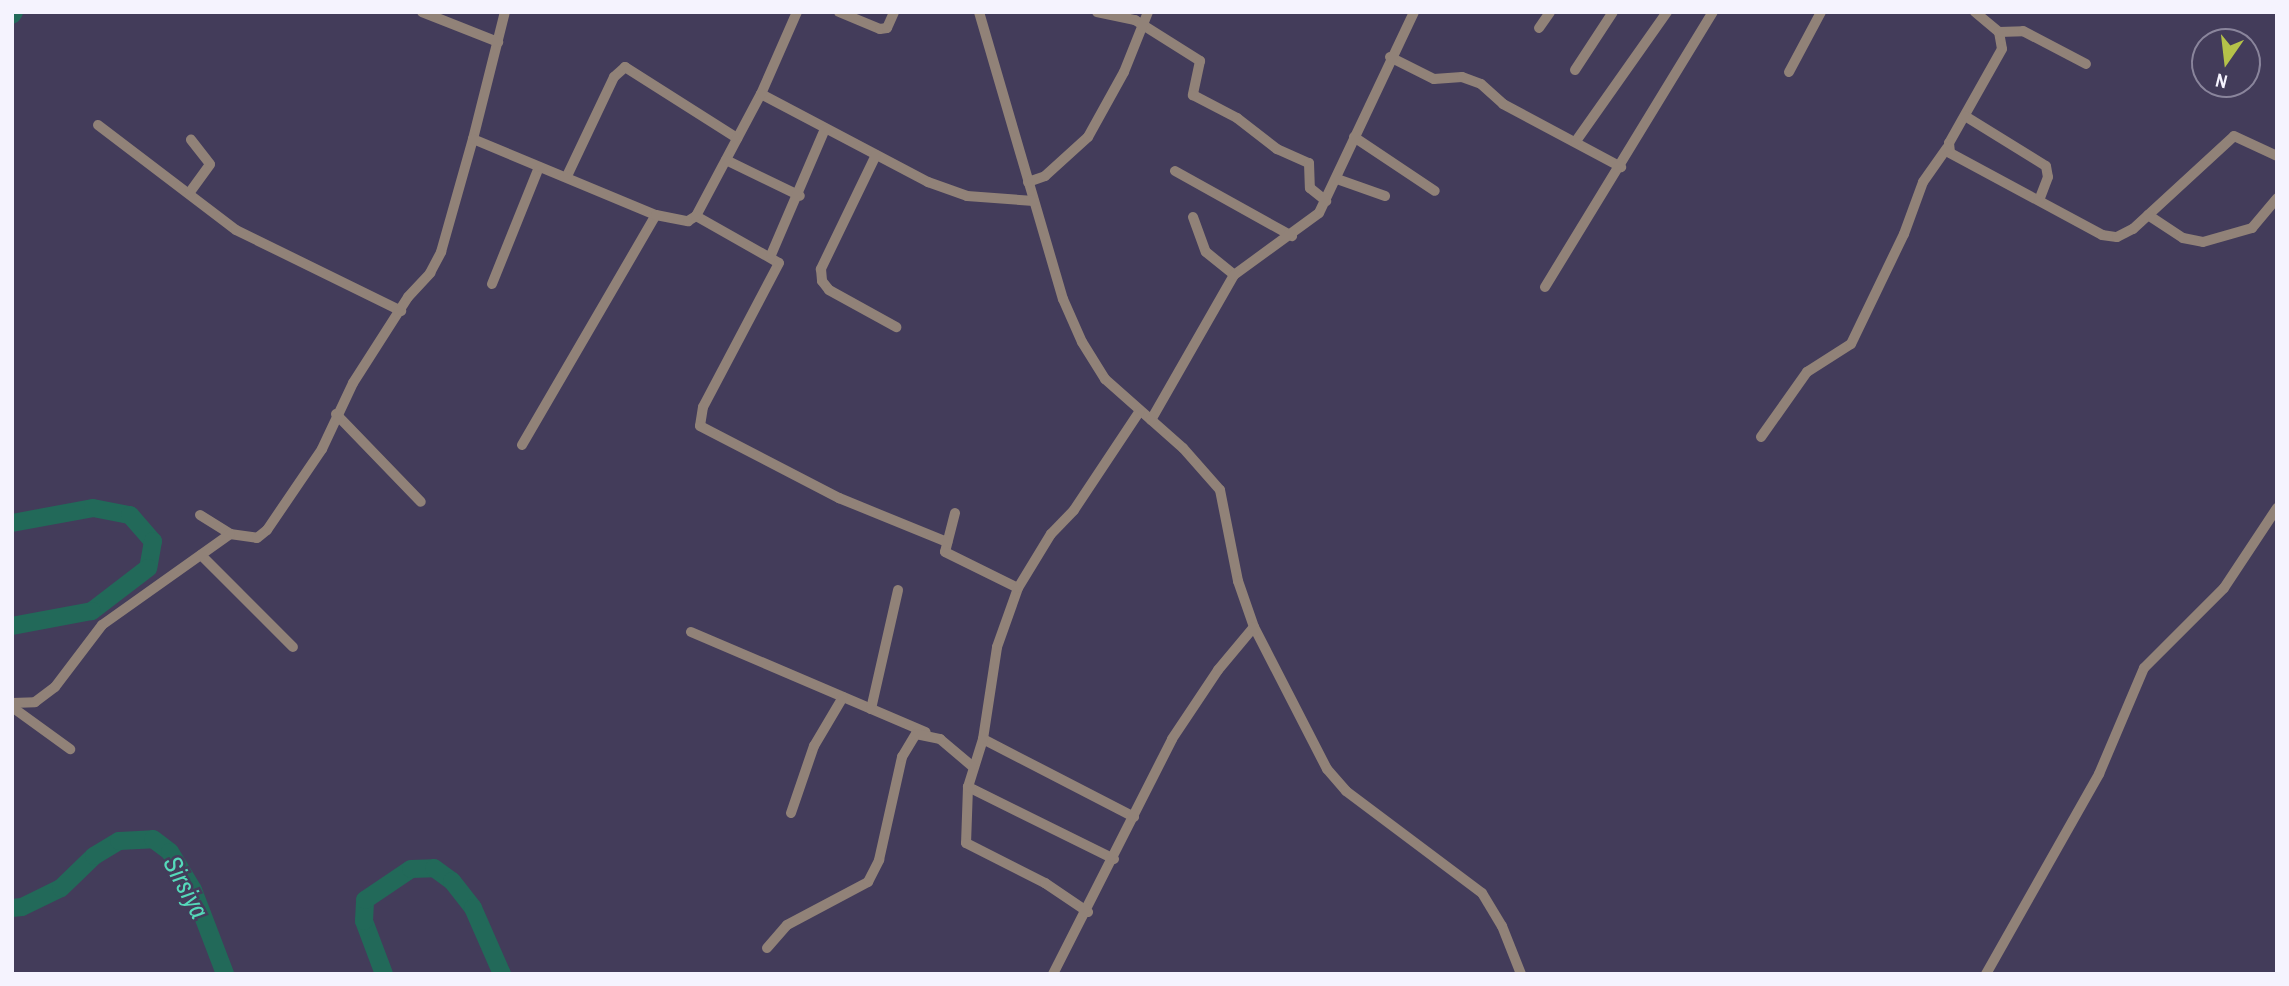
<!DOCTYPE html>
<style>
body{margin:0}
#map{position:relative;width:2289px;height:986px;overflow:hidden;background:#433c5a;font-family:"Archivo Narrow",sans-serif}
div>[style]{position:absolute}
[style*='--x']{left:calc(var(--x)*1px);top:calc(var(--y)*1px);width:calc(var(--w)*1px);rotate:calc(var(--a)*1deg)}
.river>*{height:18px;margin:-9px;padding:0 9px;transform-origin:9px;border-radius:9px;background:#226959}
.minor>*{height:10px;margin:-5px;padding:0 5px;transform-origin:5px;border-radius:5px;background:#918278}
span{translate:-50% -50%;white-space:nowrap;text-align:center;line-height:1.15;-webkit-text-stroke:5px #433c5a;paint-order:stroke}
.water-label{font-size:26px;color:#55d9ba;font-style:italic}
.frame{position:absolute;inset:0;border:14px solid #f5f3fe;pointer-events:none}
.north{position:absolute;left:2191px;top:28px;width:70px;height:70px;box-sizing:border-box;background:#433c5a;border:2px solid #8a859c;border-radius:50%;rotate:194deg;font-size:19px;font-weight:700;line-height:28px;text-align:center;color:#f5f3fe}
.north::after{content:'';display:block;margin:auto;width:24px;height:32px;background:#b5c249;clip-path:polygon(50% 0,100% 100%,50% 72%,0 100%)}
</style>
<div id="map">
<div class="river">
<div style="--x:12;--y:15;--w:4;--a:-56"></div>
<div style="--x:12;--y:523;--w:82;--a:-10.5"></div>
<div style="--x:93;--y:508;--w:38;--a:11"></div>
<div style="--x:130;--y:515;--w:35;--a:49"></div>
<div style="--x:153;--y:541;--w:27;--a:100"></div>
<div style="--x:148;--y:568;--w:71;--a:142.5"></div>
<div style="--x:92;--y:611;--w:81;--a:169.4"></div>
<div style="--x:12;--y:908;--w:10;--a:-6"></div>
<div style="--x:22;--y:907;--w:43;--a:-26"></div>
<div style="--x:61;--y:888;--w:46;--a:-44.1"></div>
<div style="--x:94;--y:856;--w:29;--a:-31"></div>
<div style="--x:119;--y:841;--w:34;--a:-3"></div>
<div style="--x:153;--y:839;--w:21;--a:37"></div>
<div style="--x:170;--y:852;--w:44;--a:58.8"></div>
<div style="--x:193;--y:890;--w:90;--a:69.1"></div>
<div style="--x:384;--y:974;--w:57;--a:-110.7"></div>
<div style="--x:364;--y:921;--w:21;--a:-87"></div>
<div style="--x:365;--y:900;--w:55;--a:-34"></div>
<div style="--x:411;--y:869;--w:23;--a:-2"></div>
<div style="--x:434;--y:868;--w:22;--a:36"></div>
<div style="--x:452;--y:881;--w:34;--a:52"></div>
<div style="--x:473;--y:908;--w:72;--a:66.3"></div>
</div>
<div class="minor">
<div style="--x:422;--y:12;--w:82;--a:21.5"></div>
<div style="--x:839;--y:12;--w:44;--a:22.5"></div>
<div style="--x:880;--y:29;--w:7;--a:-8"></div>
<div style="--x:887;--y:28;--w:17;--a:-66"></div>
<div style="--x:979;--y:12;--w:299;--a:73.7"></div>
<div style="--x:1063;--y:299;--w:47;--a:66.2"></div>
<div style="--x:1082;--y:342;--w:44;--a:58.1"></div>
<div style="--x:1105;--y:379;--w:104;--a:41.5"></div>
<div style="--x:1183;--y:448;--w:56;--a:48.6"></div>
<div style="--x:1220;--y:490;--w:93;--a:78.8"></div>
<div style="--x:1238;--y:581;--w:49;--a:70.8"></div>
<div style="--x:1254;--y:627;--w:160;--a:62.8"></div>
<div style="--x:1327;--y:769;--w:29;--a:49"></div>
<div style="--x:1346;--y:791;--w:170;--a:36.9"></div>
<div style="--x:1482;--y:893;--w:39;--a:59"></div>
<div style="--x:1502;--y:926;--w:52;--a:68.4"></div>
<div style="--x:1097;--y:12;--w:39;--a:12"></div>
<div style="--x:1135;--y:20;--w:77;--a:32.2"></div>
<div style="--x:1200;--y:61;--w:35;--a:102"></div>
<div style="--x:1193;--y:95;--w:50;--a:27.6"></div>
<div style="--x:1237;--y:118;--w:51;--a:37.8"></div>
<div style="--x:1277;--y:149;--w:35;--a:24"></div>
<div style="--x:1309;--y:163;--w:25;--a:88"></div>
<div style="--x:1310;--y:188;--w:21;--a:39"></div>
<div style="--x:1975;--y:12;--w:31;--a:40"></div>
<div style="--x:1999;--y:32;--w:17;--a:80"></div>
<div style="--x:2002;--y:49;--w:108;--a:119.4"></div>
<div style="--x:1949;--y:143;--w:10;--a:84"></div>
<div style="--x:1950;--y:153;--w:173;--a:28.3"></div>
<div style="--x:2102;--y:235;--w:15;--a:8"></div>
<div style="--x:2117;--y:237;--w:18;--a:-27"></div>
<div style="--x:2133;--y:229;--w:137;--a:-42.6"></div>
<div style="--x:2234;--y:136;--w:47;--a:24.9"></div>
<div style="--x:1539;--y:28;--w:19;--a:-55"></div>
<div style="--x:1999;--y:32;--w:24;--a:-2"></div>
<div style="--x:2023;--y:31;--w:71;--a:27.6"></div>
<div style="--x:1390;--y:57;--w:49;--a:26.6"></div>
<div style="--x:1434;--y:79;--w:28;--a:-4"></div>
<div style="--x:1462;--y:77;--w:20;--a:20"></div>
<div style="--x:1481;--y:84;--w:30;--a:42"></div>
<div style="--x:1503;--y:104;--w:134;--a:28.1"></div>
<div style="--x:1575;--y:70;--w:69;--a:-56.8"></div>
<div style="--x:1789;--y:72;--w:68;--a:-61.9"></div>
<div style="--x:761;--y:94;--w:189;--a:27.8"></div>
<div style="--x:928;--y:182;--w:41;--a:19.7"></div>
<div style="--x:967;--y:196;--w:67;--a:4.3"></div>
<div style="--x:1965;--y:116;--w:95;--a:31.7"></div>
<div style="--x:2046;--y:166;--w:11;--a:80"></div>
<div style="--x:2048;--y:177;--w:25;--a:111"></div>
<div style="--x:98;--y:125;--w:173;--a:37.3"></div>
<div style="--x:236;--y:230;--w:184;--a:26.1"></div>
<div style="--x:1354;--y:137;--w:97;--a:33.7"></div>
<div style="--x:473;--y:139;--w:131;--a:-75.9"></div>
<div style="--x:1576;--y:141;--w:158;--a:-54.8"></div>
<div style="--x:876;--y:155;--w:127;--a:115.8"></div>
<div style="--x:821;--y:269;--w:12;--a:85"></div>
<div style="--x:822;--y:281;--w:11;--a:52"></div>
<div style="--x:829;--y:290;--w:77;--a:28.9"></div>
<div style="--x:726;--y:160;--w:82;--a:25.9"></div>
<div style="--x:1175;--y:171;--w:134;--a:29.1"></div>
<div style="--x:567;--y:176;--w:110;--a:-64.6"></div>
<div style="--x:614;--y:77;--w:15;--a:-42"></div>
<div style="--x:625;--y:67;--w:133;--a:32.4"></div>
<div style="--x:1337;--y:179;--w:51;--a:19.5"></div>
<div style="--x:1028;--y:182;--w:18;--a:-19"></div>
<div style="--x:1045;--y:176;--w:58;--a:-42.2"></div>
<div style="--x:1088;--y:137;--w:74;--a:-61"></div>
<div style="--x:1124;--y:72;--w:65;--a:-68.2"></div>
<div style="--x:190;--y:192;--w:34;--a:-54"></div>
<div style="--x:210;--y:164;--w:31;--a:-128"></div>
<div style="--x:2148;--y:215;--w:42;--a:33.3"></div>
<div style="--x:2183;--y:238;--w:20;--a:11"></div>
<div style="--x:2203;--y:242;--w:51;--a:-15.9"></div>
<div style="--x:2252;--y:228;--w:39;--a:-50"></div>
<div style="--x:696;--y:216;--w:95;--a:29.5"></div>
<div style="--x:779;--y:263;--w:163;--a:117.8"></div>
<div style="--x:703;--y:407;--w:19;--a:99"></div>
<div style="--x:700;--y:426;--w:157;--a:27.4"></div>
<div style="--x:839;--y:498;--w:117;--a:22.2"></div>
<div style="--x:1193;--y:217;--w:37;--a:70"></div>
<div style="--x:1206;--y:252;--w:36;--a:39"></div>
<div style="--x:771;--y:255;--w:137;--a:-66.8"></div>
<div style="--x:492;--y:284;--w:126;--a:-68.1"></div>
<div style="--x:1545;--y:287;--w:322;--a:-58.6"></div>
<div style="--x:336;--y:414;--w:122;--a:46"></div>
<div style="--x:1151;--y:420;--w:167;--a:-60.2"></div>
<div style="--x:1234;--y:275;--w:105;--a:-36.1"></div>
<div style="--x:1319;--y:213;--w:222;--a:-64.7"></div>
<div style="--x:1761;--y:437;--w:80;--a:-54.7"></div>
<div style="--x:1807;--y:372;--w:52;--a:-32.5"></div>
<div style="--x:1851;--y:344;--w:122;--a:-64.3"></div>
<div style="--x:1904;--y:234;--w:55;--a:-69.9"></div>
<div style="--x:1923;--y:182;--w:42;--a:-54.8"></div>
<div style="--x:522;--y:445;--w:266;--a:-59.8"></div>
<div style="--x:955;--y:513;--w:40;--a:104.4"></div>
<div style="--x:945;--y:552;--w:81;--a:26.3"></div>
<div style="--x:200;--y:515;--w:36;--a:32"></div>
<div style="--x:230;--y:534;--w:27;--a:8"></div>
<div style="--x:257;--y:538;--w:13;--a:-39"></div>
<div style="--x:267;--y:530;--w:98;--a:-55.8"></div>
<div style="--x:322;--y:449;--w:73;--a:-64.8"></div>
<div style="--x:353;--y:383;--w:102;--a:-57.4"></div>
<div style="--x:408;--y:297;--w:33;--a:-47"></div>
<div style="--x:430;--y:273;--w:24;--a:-62"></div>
<div style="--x:441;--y:252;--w:117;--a:-74.2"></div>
<div style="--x:473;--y:139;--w:198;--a:22.6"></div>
<div style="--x:656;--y:215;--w:33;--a:11"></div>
<div style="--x:688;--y:221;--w:9;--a:-32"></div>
<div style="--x:696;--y:216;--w:138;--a:-62"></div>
<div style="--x:761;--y:94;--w:90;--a:-66.3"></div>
<div style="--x:201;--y:555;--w:130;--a:45"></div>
<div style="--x:691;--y:632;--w:255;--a:23.1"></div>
<div style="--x:12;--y:703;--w:23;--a:-2"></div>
<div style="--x:35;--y:702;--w:25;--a:-37"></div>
<div style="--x:55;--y:687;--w:78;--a:-52.8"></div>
<div style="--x:102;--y:625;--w:157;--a:-35.4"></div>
<div style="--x:12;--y:707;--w:72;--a:35.9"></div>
<div style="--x:871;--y:709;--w:122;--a:-77.2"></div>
<div style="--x:983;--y:739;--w:170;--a:27.3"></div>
<div style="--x:968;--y:787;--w:56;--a:92"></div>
<div style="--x:966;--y:843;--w:89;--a:26.9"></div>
<div style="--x:1045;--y:883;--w:52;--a:34"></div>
<div style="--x:791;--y:813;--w:71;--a:-71.1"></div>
<div style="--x:814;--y:746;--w:57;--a:-59.4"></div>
<div style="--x:1114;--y:859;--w:163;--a:-153.7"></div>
<div style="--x:968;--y:787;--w:50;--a:-72.6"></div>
<div style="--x:983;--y:739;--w:93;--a:-81.3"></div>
<div style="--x:997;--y:647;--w:63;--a:-70.4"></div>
<div style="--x:1018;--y:588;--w:63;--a:-58.6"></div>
<div style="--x:1051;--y:534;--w:33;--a:-46"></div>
<div style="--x:1074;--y:510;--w:118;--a:-56.4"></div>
<div style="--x:767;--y:948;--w:30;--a:-49"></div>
<div style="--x:787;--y:925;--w:92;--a:-28"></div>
<div style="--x:868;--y:882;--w:25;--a:-63"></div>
<div style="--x:879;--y:860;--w:106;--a:-77.4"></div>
<div style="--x:902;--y:757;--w:27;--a:-59"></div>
<div style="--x:916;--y:734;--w:25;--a:12"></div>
<div style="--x:940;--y:739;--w:42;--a:40.2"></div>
<div style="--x:1053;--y:974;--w:263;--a:-63.1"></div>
<div style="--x:1172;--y:739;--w:83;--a:-56.3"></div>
<div style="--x:1218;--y:670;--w:56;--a:-50.1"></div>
<div style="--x:1986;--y:974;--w:230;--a:-60.5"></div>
<div style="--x:2099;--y:774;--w:115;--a:-67"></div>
<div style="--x:2144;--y:668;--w:113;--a:-45"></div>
<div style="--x:2224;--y:588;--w:96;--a:-56.5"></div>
</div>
<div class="water-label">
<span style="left:186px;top:887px;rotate:62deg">Sirsiya</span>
</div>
<div class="frame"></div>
<div class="north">N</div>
</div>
